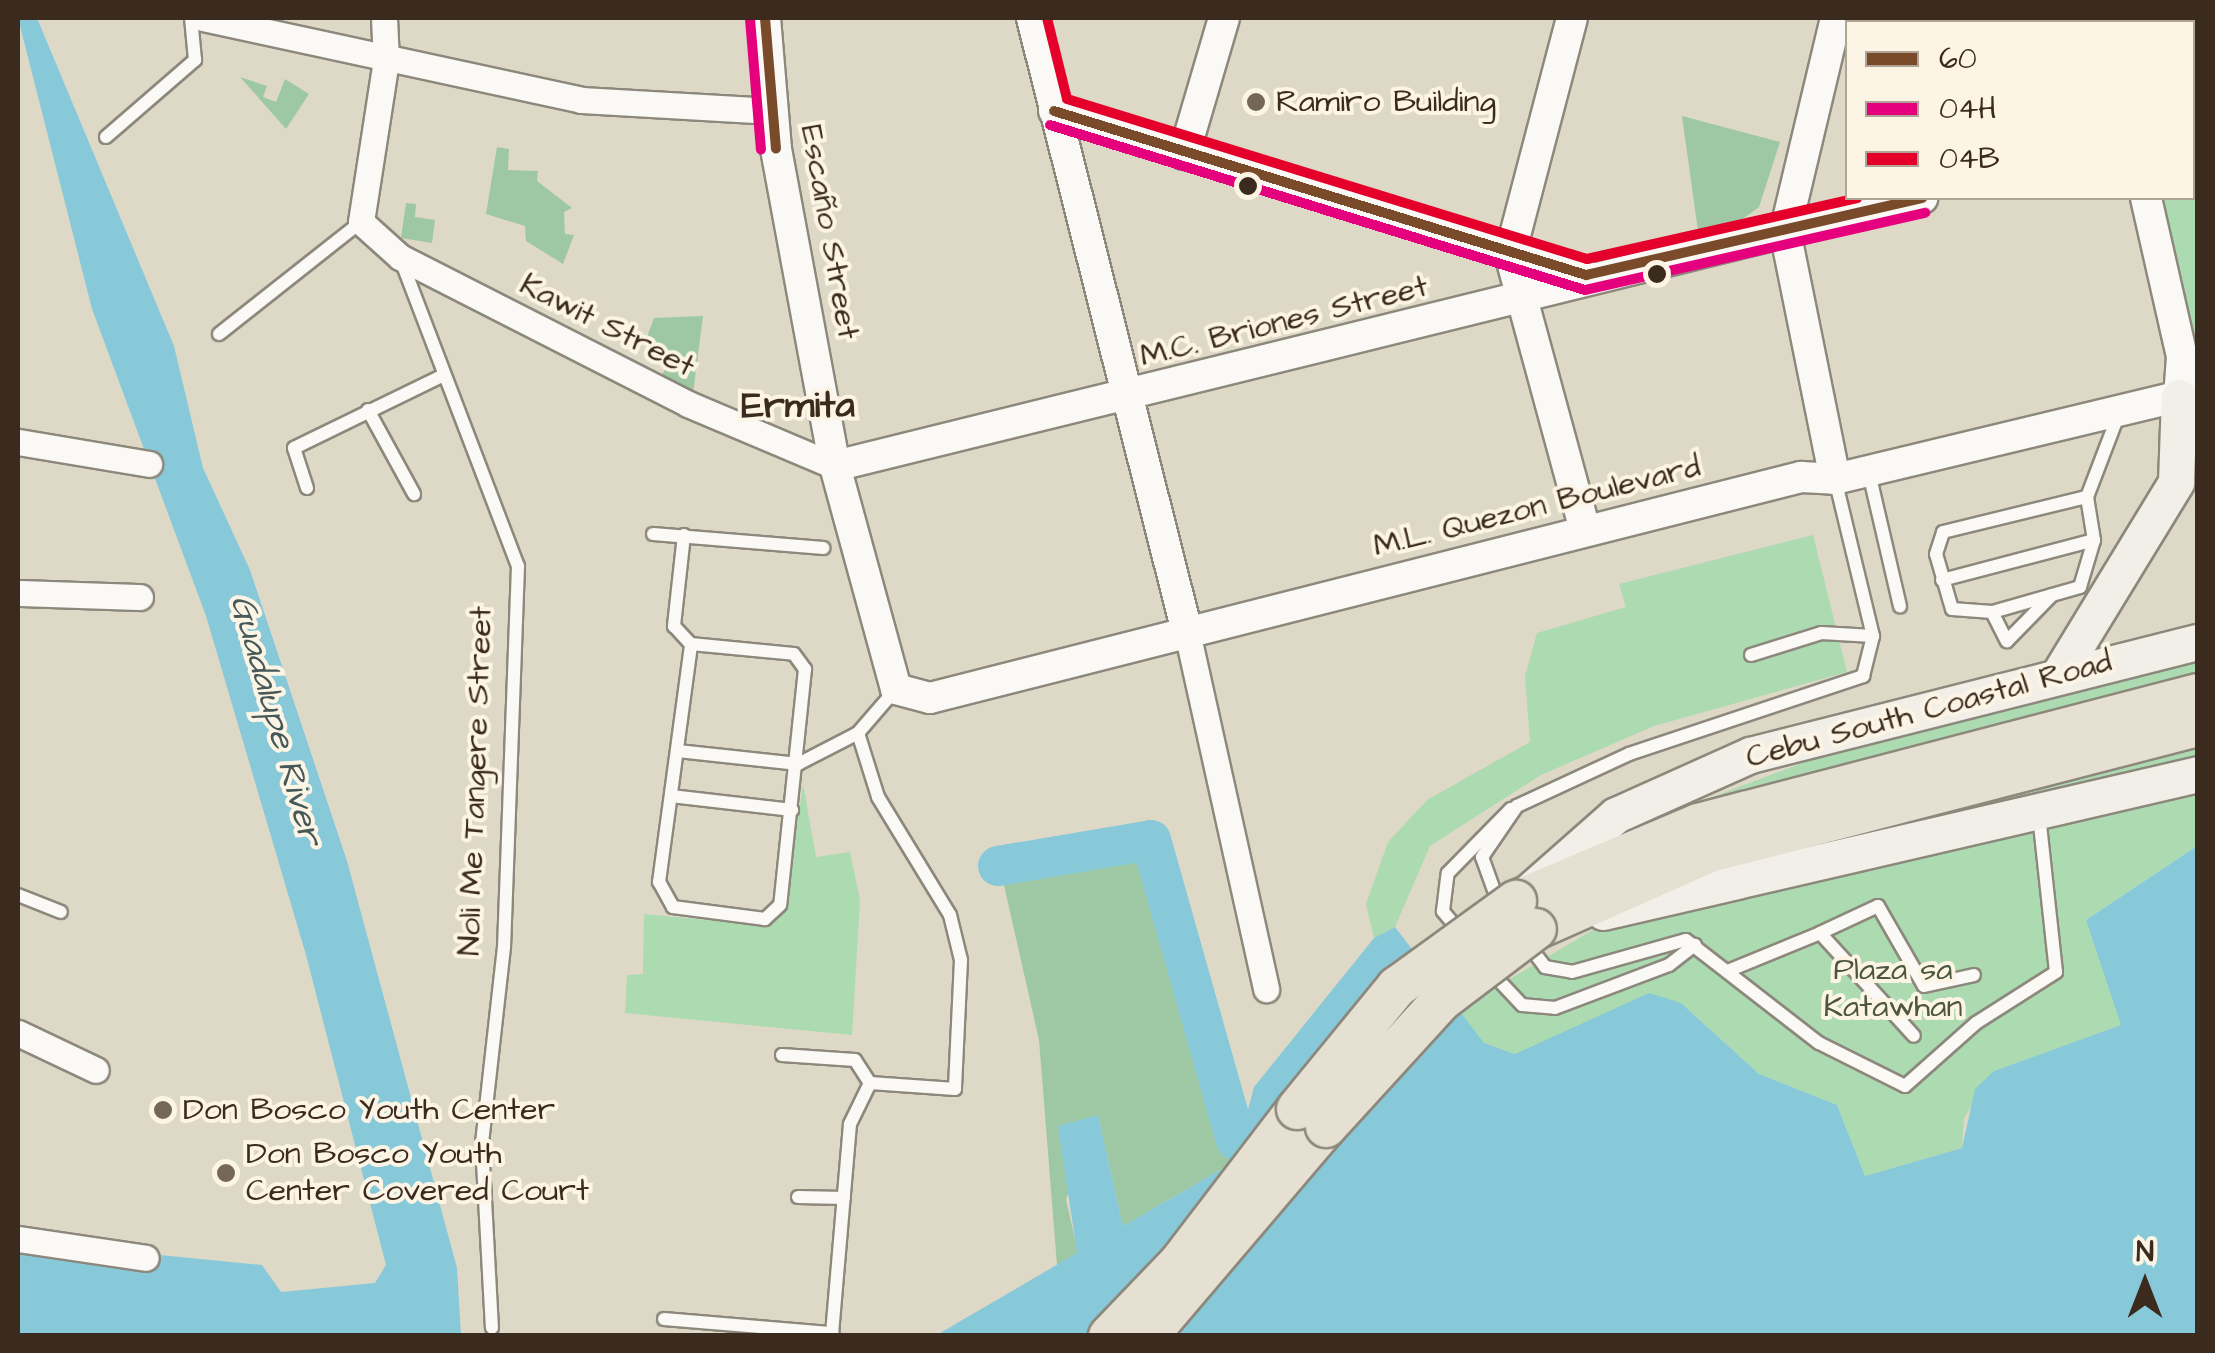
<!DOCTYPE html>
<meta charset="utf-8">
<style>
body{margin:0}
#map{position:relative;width:2215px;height:1353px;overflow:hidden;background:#ded9c6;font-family:"Architects Daughter",sans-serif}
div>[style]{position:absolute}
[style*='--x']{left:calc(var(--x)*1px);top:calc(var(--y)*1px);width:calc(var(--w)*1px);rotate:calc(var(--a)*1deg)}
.green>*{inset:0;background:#acdab1}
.forest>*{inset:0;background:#9ec8a3}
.water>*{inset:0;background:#88c9d9}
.river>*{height:40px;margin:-20px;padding:0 20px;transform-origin:20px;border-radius:20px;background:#88c9d9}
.roads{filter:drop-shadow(2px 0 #8d887c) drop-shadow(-2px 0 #8d887c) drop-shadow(0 2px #8d887c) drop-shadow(0 -2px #8d887c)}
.service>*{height:12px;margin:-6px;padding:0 6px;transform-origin:6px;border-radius:6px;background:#faf9f6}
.minor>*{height:25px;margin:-12.5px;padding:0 12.5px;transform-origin:12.5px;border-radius:12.5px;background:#faf9f6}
.tertiary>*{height:30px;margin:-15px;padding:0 15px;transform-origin:15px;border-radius:15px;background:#faf9f6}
.secondary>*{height:35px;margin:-17.5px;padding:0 17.5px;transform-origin:17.5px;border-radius:17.5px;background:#f2efe8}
.trunk>*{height:40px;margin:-20px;padding:0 20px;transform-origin:20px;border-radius:20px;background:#e6e0d3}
.bridges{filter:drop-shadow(2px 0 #8d887c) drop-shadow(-2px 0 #8d887c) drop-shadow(0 2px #8d887c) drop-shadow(0 -2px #8d887c)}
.trunk-bridge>*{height:40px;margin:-20px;padding:0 20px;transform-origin:20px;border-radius:20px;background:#e6e0d3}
.bus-1>*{height:10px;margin:-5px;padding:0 5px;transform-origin:5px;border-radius:5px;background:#7a4b2a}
.bus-2>*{height:10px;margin:-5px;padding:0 5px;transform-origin:5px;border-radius:5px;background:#e5007d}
.bus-3>*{height:10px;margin:-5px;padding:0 5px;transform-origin:5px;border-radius:5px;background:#e4002b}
.dots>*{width:28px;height:28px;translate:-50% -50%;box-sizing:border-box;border:5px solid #fcf5e5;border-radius:50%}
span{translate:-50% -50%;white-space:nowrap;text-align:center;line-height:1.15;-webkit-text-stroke:8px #fcf5e5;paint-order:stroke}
.poi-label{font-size:32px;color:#3b2a1e}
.left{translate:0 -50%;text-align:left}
.street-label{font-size:32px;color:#3b2a1e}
.park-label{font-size:32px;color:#4d563e}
.water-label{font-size:35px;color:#475858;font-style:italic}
.quarter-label{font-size:38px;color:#3b2a1e;font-weight:700}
.frame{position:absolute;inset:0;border:20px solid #3b2a1e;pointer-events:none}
.legend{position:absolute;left:1845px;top:20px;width:350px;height:180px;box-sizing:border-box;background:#fcf5e5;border:2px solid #afa495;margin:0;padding:12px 18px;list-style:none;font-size:30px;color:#3b2a1e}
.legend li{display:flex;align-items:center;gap:20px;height:50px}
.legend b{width:50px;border:2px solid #afa495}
.north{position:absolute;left:2095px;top:1233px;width:100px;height:100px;-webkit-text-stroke:8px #fcf5e5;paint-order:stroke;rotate:0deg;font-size:28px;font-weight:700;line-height:40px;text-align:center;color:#3b2a1e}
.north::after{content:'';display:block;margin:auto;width:35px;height:45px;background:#3b2a1e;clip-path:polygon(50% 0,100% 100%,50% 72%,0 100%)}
</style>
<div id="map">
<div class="green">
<div style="clip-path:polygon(2197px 165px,2197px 365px,2194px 366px,2154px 198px,2192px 198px)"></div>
<div style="clip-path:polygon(1813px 535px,1847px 672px,1654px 726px,1541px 775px,1430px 846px,1395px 927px,1374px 938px,1366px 904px,1388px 842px,1427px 800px,1530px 742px,1525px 676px,1537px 633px,1626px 607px,1619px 584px)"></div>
<div style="clip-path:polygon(2197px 657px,2197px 679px,1651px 820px,1866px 739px)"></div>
<div style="clip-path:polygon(2197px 742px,2197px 763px,1915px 831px,1724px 859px)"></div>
<div style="clip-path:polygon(803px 784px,816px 857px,850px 852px,860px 900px,852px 1035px,625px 1013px,627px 975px,643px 974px,644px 914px,769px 926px,785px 909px)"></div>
<div style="clip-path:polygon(2197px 788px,2197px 846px,2086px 920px,2122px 1025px,1994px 1071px,1964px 1118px,1962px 1148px,1865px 1176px,1837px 1105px,1759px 1074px,1681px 1003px,1515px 1054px,1484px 1043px,1457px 1010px,1598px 927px)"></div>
</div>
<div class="forest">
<div style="clip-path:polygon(240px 77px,267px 86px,263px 97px,276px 102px,285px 79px,309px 94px,286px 129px)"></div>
<div style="clip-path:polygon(1682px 116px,1780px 142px,1759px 207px,1737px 223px,1698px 231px)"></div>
<div style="clip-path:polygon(497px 147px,509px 149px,508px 170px,538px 171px,537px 181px,572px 208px,564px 212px,565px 234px,574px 235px,563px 264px,526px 241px,525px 226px,486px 214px)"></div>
<div style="clip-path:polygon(406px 203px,416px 204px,415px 217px,435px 220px,432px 243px,401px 238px)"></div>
<div style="clip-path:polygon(703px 316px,693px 394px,662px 375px,672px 356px,645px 342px,654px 318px)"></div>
<div style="clip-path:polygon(1150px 848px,1234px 1162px,1123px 1226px,1098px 1116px,1066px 1199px,1078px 1253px,1057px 1265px,1039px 1040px,1001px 872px)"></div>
</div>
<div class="water">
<div style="clip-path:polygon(18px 18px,37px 18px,174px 346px,203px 468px,250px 570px,347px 861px,457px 1268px,461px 1335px,18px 1335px,18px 1241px,262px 1265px,281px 1292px,375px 1283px,386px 1265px,306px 955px,206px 616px,92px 309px)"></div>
<div style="clip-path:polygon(2197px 846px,2197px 1335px,935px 1336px,1077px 1253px,1058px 1126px,1098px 1115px,1123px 1226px,1234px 1162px,1254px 1087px,1374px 938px,1395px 927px,1484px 1043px,1515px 1054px,1649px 993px,1681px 1003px,1759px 1074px,1837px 1105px,1865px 1176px,1962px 1148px,1975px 1089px,1994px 1071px,2121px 1025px,2086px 920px)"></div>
</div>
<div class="river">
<div style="--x:998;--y:866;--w:155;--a:-9.6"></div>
<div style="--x:1151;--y:840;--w:312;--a:74.2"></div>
</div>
<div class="roads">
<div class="service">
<div style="--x:106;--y:137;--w:118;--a:-40.9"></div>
<div style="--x:195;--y:60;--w:42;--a:-95.4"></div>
<div style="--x:401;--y:260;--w:328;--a:69.1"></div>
<div style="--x:518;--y:566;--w:381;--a:92.1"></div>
<div style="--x:504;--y:947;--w:198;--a:96.4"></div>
<div style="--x:482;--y:1144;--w:184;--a:86.9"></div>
<div style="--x:219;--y:334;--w:181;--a:-38.3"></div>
<div style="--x:368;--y:410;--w:96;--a:61.3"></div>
<div style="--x:1869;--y:473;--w:137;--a:76.9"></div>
<div style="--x:307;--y:488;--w:42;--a:-108"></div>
<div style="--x:294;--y:448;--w:167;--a:-26"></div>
<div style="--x:2087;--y:497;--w:44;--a:80.8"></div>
<div style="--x:2094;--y:540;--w:49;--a:106.6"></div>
<div style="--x:2080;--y:587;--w:91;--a:164.1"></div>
<div style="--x:1992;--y:612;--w:40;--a:-175.7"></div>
<div style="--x:1952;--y:609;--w:57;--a:-106.2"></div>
<div style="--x:1936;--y:554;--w:23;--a:-72"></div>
<div style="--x:1943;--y:532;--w:148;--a:-13.7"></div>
<div style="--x:2087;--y:497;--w:90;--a:-69.1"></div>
<div style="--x:653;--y:534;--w:171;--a:4.7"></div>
<div style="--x:684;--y:535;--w:92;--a:96.3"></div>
<div style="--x:674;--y:626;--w:25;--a:47"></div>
<div style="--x:691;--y:644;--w:103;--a:5.5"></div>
<div style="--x:794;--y:654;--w:19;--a:54"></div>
<div style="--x:805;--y:669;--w:237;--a:96"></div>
<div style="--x:780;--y:905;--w:21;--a:137"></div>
<div style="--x:765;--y:919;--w:93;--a:-172.6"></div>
<div style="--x:673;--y:907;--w:29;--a:-119"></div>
<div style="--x:659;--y:882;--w:240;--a:-82.3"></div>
<div style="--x:1942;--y:580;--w:157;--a:-14.7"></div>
<div style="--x:1992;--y:612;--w:33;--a:63"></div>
<div style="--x:2007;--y:641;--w:64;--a:-45.6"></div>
<div style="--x:1751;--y:655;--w:73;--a:-17.4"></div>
<div style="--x:1821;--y:633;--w:52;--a:3.3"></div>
<div style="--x:858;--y:733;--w:67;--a:72.6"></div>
<div style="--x:878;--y:797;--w:138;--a:58.6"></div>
<div style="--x:950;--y:915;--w:46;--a:76.3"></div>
<div style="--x:961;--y:960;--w:129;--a:92.7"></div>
<div style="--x:955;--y:1089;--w:85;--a:-176"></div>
<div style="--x:678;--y:751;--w:121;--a:6.2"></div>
<div style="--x:798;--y:764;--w:68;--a:-27.3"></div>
<div style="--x:858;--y:733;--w:58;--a:-49.2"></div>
<div style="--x:671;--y:796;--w:122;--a:6.6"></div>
<div style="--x:18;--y:895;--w:46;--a:21.6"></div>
<div style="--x:1500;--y:907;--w:53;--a:-109.8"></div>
<div style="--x:1482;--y:857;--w:62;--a:-55.5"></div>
<div style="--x:1517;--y:806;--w:123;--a:-24.9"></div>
<div style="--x:1629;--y:754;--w:247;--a:-18.4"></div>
<div style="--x:1863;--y:676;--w:41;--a:-76"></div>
<div style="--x:1873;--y:636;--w:162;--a:-103.6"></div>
<div style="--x:1820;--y:933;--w:64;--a:-25"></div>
<div style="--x:1878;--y:906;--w:92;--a:60.1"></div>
<div style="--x:1924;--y:986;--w:51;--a:-12.4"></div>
<div style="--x:1462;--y:934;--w:30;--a:-130"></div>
<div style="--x:1443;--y:911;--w:38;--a:-83"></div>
<div style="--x:1448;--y:873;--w:90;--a:-45.5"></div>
<div style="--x:1527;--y:943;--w:30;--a:53"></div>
<div style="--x:1545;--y:967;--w:27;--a:10"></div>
<div style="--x:1572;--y:972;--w:118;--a:-15.7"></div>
<div style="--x:1686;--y:940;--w:168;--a:37.8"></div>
<div style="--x:1819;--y:1043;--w:96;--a:26.6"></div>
<div style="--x:1905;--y:1086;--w:95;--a:-41.6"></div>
<div style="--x:1976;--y:1023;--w:95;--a:-32.5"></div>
<div style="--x:2056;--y:972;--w:158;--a:-96.2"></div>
<div style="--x:1489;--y:970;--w:48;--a:46.7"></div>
<div style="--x:1522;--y:1005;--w:33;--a:5"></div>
<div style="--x:1555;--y:1008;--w:122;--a:-20.7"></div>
<div style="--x:1669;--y:965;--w:33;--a:-38"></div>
<div style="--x:1730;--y:970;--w:97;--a:-22.3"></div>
<div style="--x:1820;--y:933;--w:139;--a:47.6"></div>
<div style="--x:782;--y:1055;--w:73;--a:3.9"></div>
<div style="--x:855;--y:1060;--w:27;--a:57"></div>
<div style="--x:870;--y:1083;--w:46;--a:116"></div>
<div style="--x:850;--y:1124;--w:213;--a:94.9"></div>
<div style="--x:798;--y:1197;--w:46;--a:1.2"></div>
<div style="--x:664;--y:1319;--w:169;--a:4.8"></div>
</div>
<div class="minor">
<div style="--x:203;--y:18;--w:387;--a:12.2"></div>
<div style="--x:581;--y:100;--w:192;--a:3.3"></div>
<div style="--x:384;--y:18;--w:42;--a:87.3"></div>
<div style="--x:386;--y:60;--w:164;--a:98.8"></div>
<div style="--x:361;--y:222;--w:52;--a:41.9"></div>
<div style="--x:400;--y:257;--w:323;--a:27"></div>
<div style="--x:688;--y:404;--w:160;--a:22.9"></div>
<div style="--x:18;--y:442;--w:133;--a:9.5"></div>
<div style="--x:18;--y:593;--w:122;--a:1.9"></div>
<div style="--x:1187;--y:632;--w:366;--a:77.5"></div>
<div style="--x:18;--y:1033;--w:86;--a:25.4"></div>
<div style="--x:18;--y:1239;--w:129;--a:8.4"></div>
</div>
<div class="tertiary">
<div style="--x:765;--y:18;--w:131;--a:85.2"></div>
<div style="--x:776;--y:149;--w:322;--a:79.5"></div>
<div style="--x:835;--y:466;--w:231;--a:74.7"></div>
<div style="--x:896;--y:689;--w:35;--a:15"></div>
<div style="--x:930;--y:698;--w:899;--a:-14.24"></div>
<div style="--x:1801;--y:477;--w:34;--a:3"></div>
<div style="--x:1835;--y:479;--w:373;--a:-13.5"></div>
<div style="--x:1032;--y:18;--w:633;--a:75.83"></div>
<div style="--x:1572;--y:18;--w:244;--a:104.7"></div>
<div style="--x:1510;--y:254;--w:287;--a:74.8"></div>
<div style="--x:2118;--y:18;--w:4;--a:90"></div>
<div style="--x:1054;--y:111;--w:557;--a:17.13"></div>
<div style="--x:2192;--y:135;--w:6;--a:-9"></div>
<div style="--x:1184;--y:154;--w:142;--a:-73.6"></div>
<div style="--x:2146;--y:198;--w:163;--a:77.2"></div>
<div style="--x:2182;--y:357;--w:40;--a:94.3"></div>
<div style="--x:835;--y:466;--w:1120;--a:-13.85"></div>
<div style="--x:1835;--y:479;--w:252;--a:-101.4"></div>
<div style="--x:1785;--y:232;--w:220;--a:-76.6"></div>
</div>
<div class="secondary">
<div style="--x:2059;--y:674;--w:225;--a:-58.6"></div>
<div style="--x:2176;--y:482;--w:85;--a:-88"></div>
<div style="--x:1523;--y:897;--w:124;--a:-41.4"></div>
<div style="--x:1616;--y:815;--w:147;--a:-24.1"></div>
<div style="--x:1750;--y:755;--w:462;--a:-14.2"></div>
<div style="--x:1603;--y:912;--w:611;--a:-13.06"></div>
</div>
<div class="trunk">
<div style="--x:1516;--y:901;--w:198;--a:-22.9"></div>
<div style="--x:1698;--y:824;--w:517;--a:-14.57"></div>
<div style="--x:1536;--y:929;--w:190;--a:-23.9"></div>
<div style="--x:1710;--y:852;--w:504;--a:-14.48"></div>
<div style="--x:1109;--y:1336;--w:103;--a:-46.2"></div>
<div style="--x:1180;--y:1262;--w:193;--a:-52.6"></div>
<div style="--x:1148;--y:1336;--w:275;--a:-49.6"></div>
</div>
</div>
<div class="bridges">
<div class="trunk-bridge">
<div style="--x:1297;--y:1109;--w:158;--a:-50.7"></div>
<div style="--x:1397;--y:987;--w:147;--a:-35.9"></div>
<div style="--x:1326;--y:1127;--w:171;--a:-47.6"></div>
<div style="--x:1441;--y:1001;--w:119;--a:-37.2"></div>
</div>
</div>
<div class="bus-1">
<div style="--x:765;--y:18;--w:131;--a:85.2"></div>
<div style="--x:1054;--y:111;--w:557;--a:17.13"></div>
<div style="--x:1586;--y:275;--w:345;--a:-12.9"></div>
</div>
<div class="bus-2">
<div style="--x:750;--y:19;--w:131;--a:85.2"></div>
<div style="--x:1050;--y:125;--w:560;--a:17.14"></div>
<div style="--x:1585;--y:290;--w:349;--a:-12.8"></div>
</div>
<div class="bus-3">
<div style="--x:1047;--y:18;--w:83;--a:76.1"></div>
<div style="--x:1067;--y:99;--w:544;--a:17.1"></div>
<div style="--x:1587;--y:259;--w:277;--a:-12.7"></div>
</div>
<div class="dots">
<div style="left:1256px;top:102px;background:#746759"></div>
<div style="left:1248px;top:186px;background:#3b2a1e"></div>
<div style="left:1657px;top:274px;background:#3b2a1e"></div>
<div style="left:163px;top:1110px;background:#746759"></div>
<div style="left:226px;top:1173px;background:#746759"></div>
</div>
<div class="poi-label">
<span class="left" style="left:1276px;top:102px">Ramiro Building</span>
<span class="left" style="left:183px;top:1110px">Don Bosco Youth Center</span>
<span class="left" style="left:246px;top:1173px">Don Bosco Youth<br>Center Covered Court</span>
</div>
<div class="street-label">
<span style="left:829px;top:232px;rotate:80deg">Escaño Street</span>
<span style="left:1284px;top:322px;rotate:-14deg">M.C. Briones Street</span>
<span style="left:607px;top:326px;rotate:27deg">Kawit Street</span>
<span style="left:1537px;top:507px;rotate:-14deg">M.L. Quezon Boulevard</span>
<span style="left:1929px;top:710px;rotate:-15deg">Cebu South Coastal Road</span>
<span style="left:476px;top:781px;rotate:-88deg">Noli Me Tangere Street</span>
</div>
<div class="park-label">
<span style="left:1893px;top:989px">Plaza sa<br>Katawhan</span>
</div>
<div class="water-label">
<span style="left:276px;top:720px;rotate:74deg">Guadalupe River</span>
</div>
<div class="quarter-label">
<span style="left:798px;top:407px">Ermita</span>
</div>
<div class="frame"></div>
<ul class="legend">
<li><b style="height:12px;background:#7a4b2a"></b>60</li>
<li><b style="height:12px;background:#e5007d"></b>04H</li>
<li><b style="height:12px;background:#e4002b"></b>04B</li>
</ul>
<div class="north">N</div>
</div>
